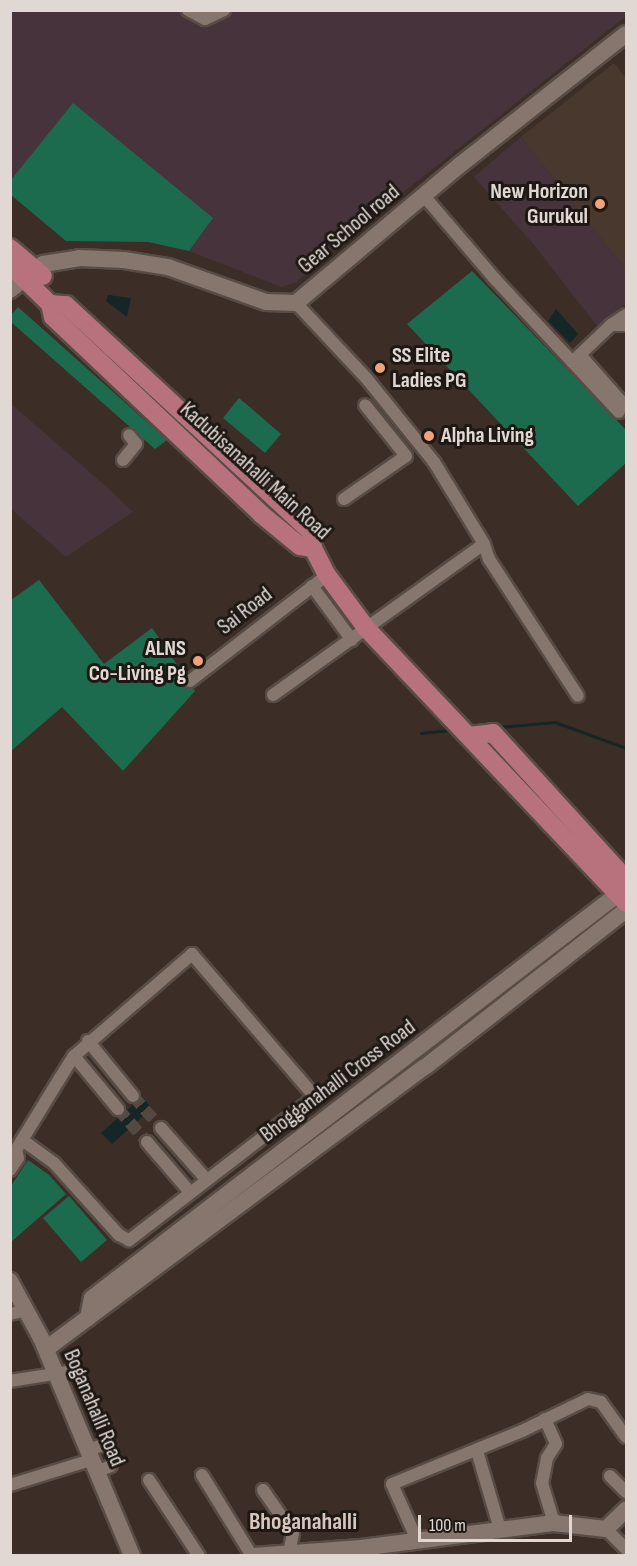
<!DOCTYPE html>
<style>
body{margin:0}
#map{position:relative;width:637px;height:1566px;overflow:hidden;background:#3c2e26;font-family:"Sofia Sans Condensed",sans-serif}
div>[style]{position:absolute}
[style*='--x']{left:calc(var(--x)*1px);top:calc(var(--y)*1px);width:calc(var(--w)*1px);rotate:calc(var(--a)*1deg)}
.commercial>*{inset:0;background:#46333b}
.education>*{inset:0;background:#49382e}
.green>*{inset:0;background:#1d6b4f}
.water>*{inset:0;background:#142626}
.stream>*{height:3px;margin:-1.5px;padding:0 1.5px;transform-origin:1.5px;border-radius:1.5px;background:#142626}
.street-tunnel>*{height:12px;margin-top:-6px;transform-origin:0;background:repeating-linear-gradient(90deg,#554840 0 12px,transparent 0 18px)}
.roads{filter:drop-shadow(2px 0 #584c46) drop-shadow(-2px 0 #584c46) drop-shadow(0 2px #584c46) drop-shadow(0 -2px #584c46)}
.street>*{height:12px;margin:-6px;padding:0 6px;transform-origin:6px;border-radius:6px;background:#86766d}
.secondary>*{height:16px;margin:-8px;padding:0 8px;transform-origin:8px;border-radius:8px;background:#86766d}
.primary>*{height:18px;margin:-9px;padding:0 9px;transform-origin:9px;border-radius:9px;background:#b7727d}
.dots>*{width:16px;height:16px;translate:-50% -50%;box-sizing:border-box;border:3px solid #1e1814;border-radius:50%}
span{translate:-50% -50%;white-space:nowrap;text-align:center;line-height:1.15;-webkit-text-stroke:6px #1e1814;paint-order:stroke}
.poi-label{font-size:22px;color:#e1d8d3;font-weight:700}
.right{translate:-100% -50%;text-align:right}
.left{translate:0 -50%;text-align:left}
.street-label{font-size:22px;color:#e1d8d3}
.neighbourhood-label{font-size:24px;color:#d8c6bc;font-weight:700}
.frame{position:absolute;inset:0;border:12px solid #e1d8d3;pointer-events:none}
.scale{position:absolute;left:418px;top:1515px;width:154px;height:27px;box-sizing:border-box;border:3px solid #e1d8d3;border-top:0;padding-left:8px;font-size:18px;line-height:21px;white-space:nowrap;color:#e1d8d3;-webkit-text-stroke:4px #1e1814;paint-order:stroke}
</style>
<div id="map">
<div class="commercial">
<div style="clip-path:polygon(11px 11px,626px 11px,626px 16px,339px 243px,297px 282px,282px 287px,189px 251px,213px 218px,11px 180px)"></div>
<div style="clip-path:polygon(521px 137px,626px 270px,626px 304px,597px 326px,534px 245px,474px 177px)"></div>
<div style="clip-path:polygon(11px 404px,108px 488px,133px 512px,66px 557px,11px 509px)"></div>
</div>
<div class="education">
<div style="clip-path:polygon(614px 63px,626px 78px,626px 270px,521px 137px)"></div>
</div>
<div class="green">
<div style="clip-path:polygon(73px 103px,213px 218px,189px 251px,148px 242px,66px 241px,11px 195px,11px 180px)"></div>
<div style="clip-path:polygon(472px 271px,626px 430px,626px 463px,578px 506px,407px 324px)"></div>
<div style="clip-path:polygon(18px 307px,167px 440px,155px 449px,11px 322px,11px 315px)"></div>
<div style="clip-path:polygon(239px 398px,281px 434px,265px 453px,223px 418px)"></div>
<div style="clip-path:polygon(39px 580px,104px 664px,152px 628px,195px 691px,123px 771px,62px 707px,11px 751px,11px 600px)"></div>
<div style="clip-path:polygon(28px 1160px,49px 1175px,66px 1194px,11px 1242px,11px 1186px)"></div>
<div style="clip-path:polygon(69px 1196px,107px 1240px,81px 1262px,43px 1218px)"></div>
</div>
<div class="water">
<div style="clip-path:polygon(108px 295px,131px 298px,127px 317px,106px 301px)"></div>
<div style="clip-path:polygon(556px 309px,578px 334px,570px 343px,548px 321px)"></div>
<div style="clip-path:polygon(142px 1097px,152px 1108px,112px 1144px,101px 1133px)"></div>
</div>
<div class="stream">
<div style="--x:498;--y:727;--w:57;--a:-5"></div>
<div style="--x:555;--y:722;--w:76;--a:20.1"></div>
<div style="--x:421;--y:733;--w:31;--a:-6"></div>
</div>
<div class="street-tunnel">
<div style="--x:133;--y:1096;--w:43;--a:48.8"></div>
<div style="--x:118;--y:1109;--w:44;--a:48.7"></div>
</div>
<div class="roads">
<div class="street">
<div style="--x:188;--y:10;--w:19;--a:28"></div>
<div style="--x:205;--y:19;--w:21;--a:-25"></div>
<div style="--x:424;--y:196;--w:108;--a:49.5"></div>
<div style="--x:494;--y:278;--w:183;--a:47"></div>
<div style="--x:296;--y:303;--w:104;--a:46.9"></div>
<div style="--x:367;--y:379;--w:107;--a:51.1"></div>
<div style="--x:434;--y:462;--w:96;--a:58.6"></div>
<div style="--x:484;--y:544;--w:16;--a:72"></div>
<div style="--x:489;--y:559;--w:163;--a:57"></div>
<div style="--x:611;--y:325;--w:18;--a:-34"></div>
<div style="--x:581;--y:356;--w:68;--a:48.6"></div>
<div style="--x:572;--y:362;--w:54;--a:-43.5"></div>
<div style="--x:611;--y:325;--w:15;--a:0"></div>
<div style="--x:123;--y:460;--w:21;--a:-51"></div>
<div style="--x:136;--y:444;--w:11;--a:-128"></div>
<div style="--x:344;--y:499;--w:75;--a:-34.7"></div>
<div style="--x:406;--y:456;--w:65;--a:-128.8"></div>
<div style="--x:312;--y:586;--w:67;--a:53.5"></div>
<div style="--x:190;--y:681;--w:173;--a:-37.7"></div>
<div style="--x:273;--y:695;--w:259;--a:-35.6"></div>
<div style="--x:88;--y:1041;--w:71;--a:50.7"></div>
<div style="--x:74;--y:1056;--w:69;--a:50.3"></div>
<div style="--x:161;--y:1128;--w:68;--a:48.6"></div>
<div style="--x:147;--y:1142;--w:65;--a:49.4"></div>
<div style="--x:10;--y:1170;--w:14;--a:-56"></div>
<div style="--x:18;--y:1158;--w:8;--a:-104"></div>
<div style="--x:16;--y:1150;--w:12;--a:-59"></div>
<div style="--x:22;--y:1140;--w:73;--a:-58.5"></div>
<div style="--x:60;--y:1078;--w:26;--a:-58"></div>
<div style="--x:74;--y:1056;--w:156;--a:-40.8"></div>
<div style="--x:192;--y:954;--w:189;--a:49.3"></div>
<div style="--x:315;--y:1097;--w:235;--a:142.4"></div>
<div style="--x:129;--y:1240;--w:11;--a:-153"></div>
<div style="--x:119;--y:1235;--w:97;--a:-132.1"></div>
<div style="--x:54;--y:1163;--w:39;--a:-144"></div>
<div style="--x:10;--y:1314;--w:18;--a:-13"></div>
<div style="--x:10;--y:1381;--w:58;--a:-9"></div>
<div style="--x:545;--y:1419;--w:27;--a:66"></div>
<div style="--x:556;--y:1444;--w:17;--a:123"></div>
<div style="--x:547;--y:1458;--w:25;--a:101"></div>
<div style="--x:542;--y:1483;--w:42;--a:73.3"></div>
<div style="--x:87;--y:1450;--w:17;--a:-17"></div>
<div style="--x:477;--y:1451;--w:81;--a:73.6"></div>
<div style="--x:96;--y:1472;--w:16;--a:-22"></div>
<div style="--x:202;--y:1475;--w:95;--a:58.3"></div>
<div style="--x:610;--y:1476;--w:23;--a:45"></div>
<div style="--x:149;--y:1480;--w:91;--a:56.7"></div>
<div style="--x:10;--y:1485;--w:85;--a:-17.2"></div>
<div style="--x:263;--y:1490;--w:52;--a:55.1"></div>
<div style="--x:293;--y:1533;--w:20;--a:101"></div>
<div style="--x:606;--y:1529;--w:28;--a:45"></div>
<div style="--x:417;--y:1540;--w:61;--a:-114.1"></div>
<div style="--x:392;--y:1484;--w:140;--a:-22.2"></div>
<div style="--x:522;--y:1431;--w:73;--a:-25.9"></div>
<div style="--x:588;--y:1399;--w:13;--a:13"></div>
<div style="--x:601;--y:1402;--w:43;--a:54.5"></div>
</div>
<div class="secondary">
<div style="--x:10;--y:290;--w:42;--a:-38.2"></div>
<div style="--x:43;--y:264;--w:36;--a:-9"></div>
<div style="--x:79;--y:258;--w:45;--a:2.5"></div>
<div style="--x:124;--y:260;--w:45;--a:9"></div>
<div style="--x:168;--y:267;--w:104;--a:19.7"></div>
<div style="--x:266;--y:302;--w:30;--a:2"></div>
<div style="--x:296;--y:303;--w:214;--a:-40.1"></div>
<div style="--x:460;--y:165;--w:211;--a:-38.3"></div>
<div style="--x:10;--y:1281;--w:65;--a:61.5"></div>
<div style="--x:41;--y:1338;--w:236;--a:67.3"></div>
<div style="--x:88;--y:1318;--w:20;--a:-79"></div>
<div style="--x:92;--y:1298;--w:673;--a:-37.52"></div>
<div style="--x:46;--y:1349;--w:472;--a:-36.7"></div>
<div style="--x:425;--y:1067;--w:255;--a:-38"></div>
<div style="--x:253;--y:1556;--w:108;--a:-4.2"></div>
<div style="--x:361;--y:1548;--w:195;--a:-7.4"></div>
<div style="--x:554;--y:1523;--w:52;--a:6.6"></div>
<div style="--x:606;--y:1529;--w:28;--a:-44"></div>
</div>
<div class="primary">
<div style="--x:10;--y:248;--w:43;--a:40.3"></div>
<div style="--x:10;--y:265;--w:56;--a:44.3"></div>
<div style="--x:50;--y:304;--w:13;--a:77"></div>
<div style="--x:53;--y:317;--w:286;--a:43.4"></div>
<div style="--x:261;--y:514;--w:50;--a:39.4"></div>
<div style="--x:300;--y:546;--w:13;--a:9"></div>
<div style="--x:50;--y:304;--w:16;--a:4"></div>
<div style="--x:66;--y:305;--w:334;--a:42.8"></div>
<div style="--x:311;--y:532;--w:16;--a:83"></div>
<div style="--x:313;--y:548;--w:30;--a:63"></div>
<div style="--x:327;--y:575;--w:67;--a:53.5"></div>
<div style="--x:367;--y:629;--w:377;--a:46.6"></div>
<div style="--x:469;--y:736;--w:24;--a:-7"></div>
<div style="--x:493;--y:733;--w:197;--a:47.7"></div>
</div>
</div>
<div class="dots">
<div style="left:600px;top:204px;background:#f0a27a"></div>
<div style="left:380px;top:368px;background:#f0a27a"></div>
<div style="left:429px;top:436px;background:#f0a27a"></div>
<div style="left:198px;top:661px;background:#f0a27a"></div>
</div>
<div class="poi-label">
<span class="right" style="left:588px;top:204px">New Horizon<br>Gurukul</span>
<span class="left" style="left:392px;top:368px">SS Elite<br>Ladies PG</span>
<span class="left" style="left:441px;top:436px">Alpha Living</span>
<span class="right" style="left:186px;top:661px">ALNS<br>Co-Living Pg</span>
</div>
<div class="street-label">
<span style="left:349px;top:229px;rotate:-40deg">Gear School road</span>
<span style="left:255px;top:471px;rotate:42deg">Kadubisanahalli Main Road</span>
<span style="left:245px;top:611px;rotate:-38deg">Sai Road</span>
<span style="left:338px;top:1081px;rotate:-37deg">Bhogganahalli Cross Road</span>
<span style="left:94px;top:1408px;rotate:67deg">Boganahalli Road</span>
</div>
<div class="neighbourhood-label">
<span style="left:303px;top:1522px">Bhoganahalli</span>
</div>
<div class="frame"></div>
<div class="scale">100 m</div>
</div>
